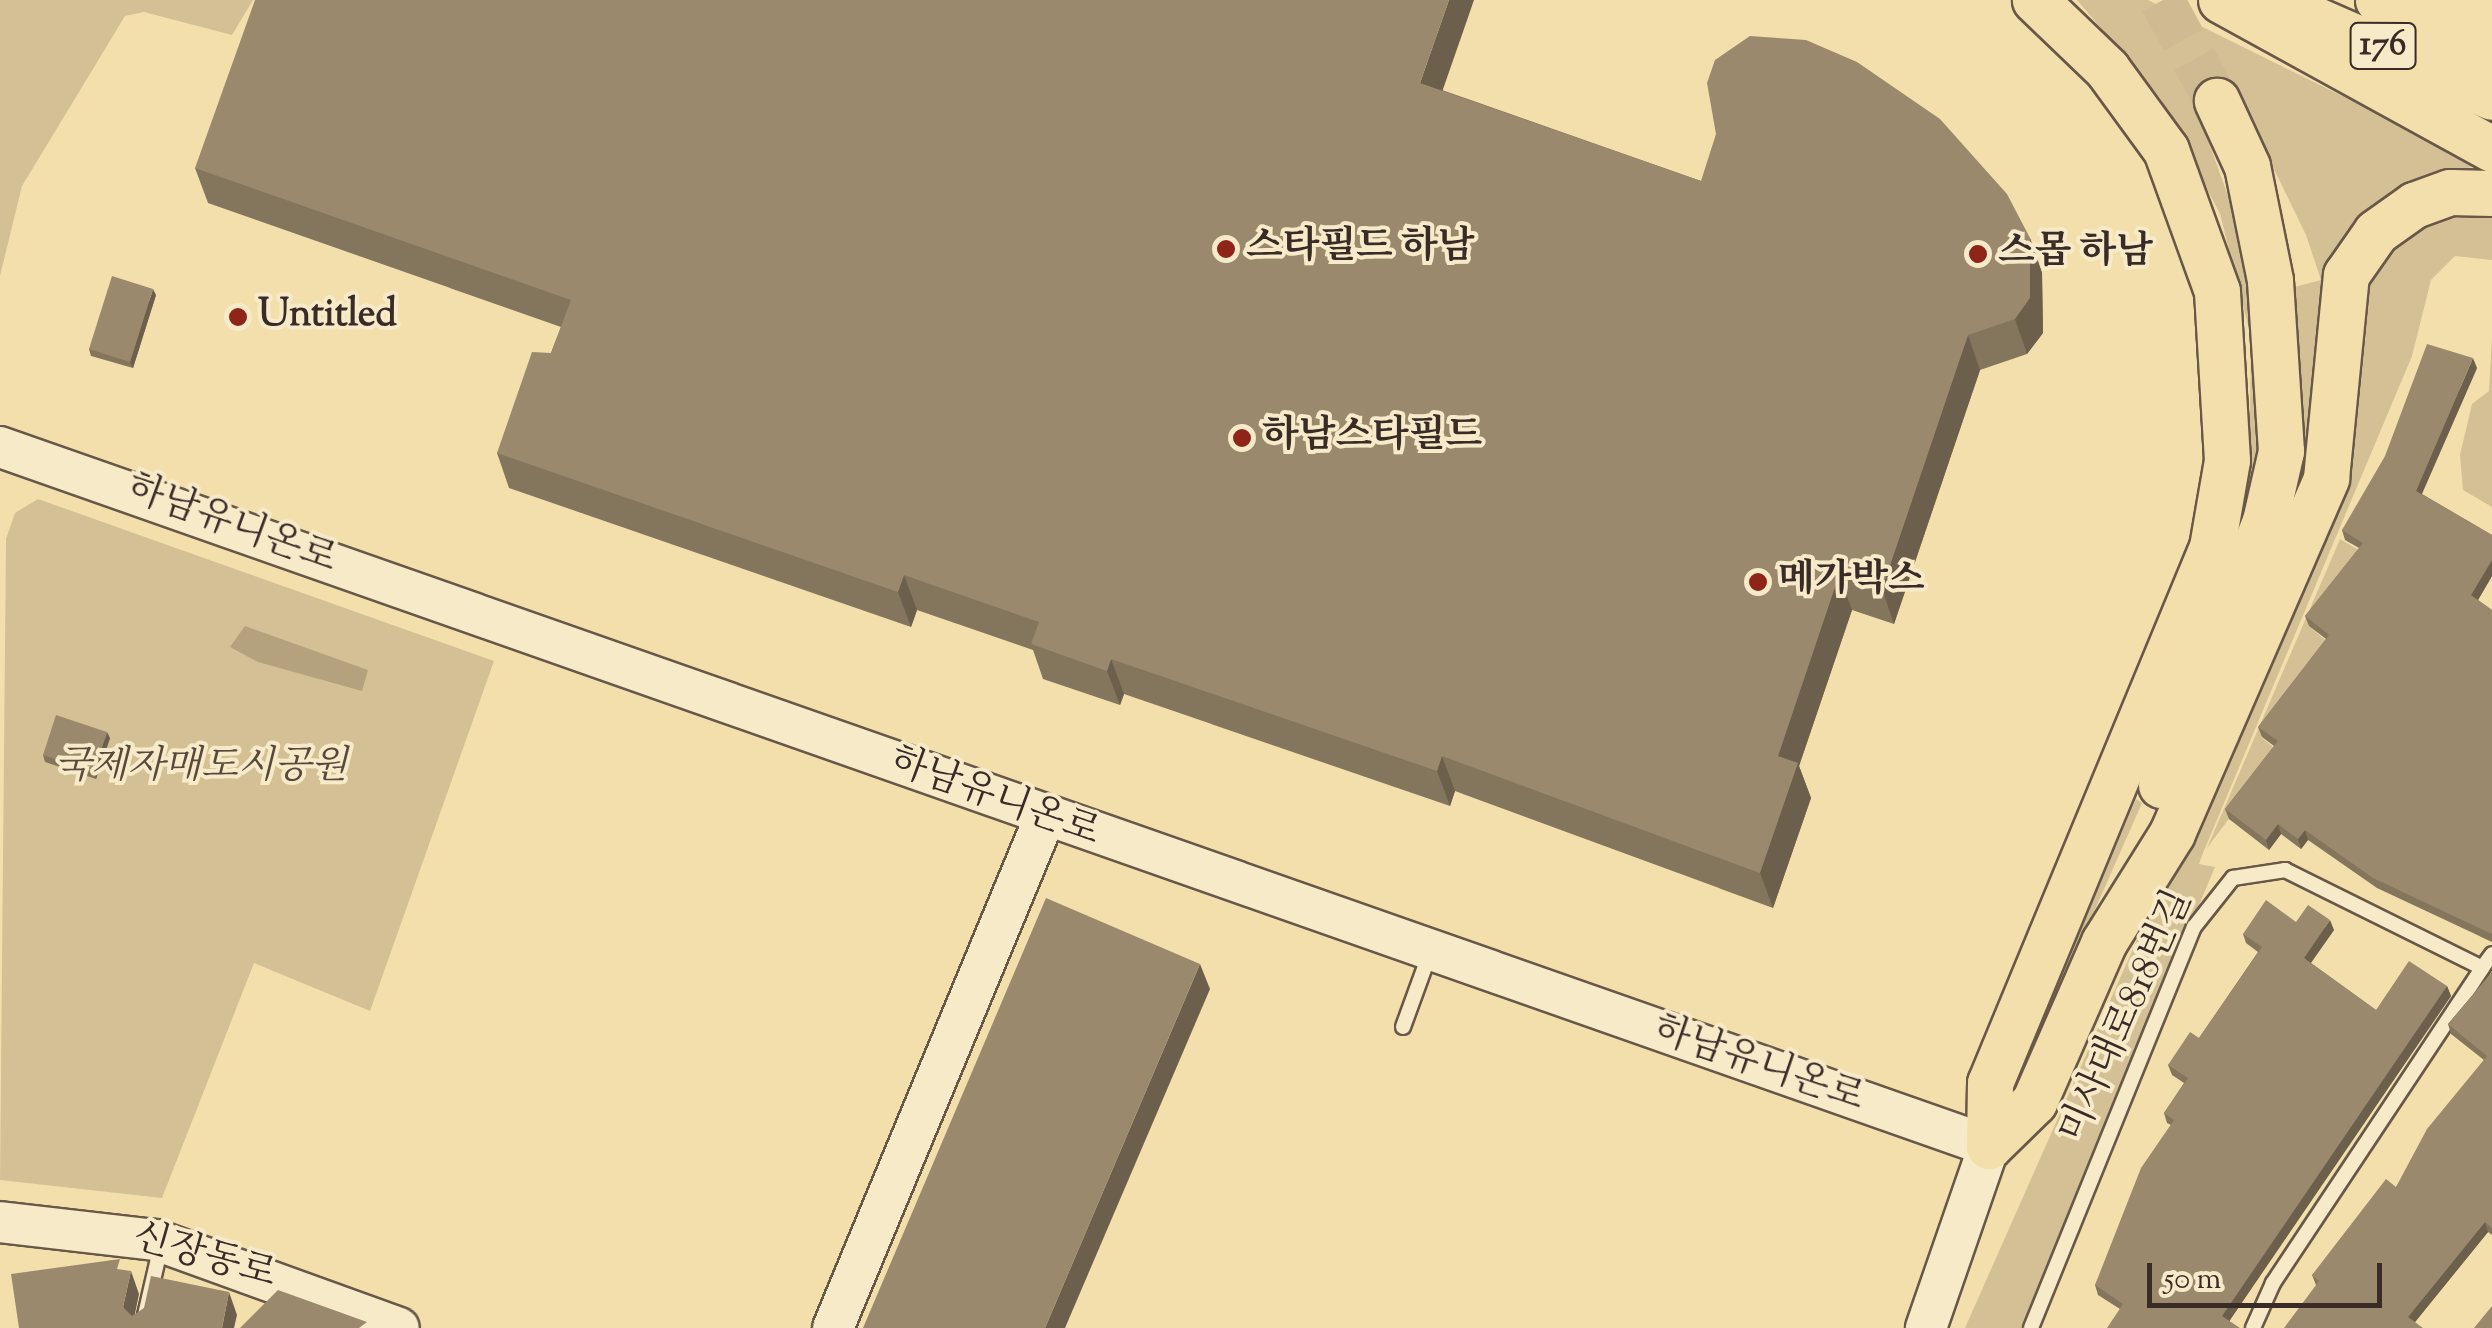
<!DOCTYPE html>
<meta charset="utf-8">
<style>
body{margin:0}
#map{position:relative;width:2492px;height:1328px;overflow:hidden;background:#f3dfac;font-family:"Sorts Mill Goudy","Noto Serif KR",serif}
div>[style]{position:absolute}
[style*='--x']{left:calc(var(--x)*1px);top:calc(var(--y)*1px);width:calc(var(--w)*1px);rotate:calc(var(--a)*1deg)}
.green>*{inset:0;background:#d3c095}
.water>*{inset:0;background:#b4a27e}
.primary-tunnel>*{height:45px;margin-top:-22.5px;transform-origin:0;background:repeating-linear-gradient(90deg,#cebb91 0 45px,transparent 0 67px)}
.roads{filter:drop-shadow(2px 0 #685848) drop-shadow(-2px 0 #685848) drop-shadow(0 2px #685848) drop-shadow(0 -2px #685848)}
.lane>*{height:14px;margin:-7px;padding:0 7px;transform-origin:7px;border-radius:7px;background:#f7eac9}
.secondary>*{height:40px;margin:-20px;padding:0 20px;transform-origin:20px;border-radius:20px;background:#f7eac9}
.primary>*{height:45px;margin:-22.5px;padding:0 22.5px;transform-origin:22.5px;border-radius:22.5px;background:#f3dfac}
.wall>*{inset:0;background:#84765d}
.shaded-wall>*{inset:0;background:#6c604c}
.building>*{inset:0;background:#9a896c}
.dots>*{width:28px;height:28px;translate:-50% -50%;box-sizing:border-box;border:5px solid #f7eac9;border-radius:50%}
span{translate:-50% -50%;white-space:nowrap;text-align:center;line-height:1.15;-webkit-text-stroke:8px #f7eac9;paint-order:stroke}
.shield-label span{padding:2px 8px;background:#f7eac9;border:2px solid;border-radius:8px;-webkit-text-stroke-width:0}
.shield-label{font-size:35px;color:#392b26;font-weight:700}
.poi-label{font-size:38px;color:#392b26;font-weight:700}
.left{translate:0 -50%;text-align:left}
.street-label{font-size:38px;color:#392b26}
.park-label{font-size:38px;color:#58493c;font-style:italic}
.scale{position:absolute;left:2147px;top:1263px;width:235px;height:45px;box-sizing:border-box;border:5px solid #392b26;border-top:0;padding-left:12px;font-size:30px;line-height:35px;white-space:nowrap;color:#392b26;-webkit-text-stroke:8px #f7eac9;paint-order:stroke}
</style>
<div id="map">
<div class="green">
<div style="clip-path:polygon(0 0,253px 0,232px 35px,144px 12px,125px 16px,22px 186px,0 276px)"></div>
<div style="clip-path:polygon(2077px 0,2148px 0,2480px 164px,2392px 196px,2281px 540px,2287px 289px,2321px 280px,2306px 235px,2236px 91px,2197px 110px,2252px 262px,2260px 440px,2249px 500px,2251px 337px,2220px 214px,2160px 98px)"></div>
<div style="clip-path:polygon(2492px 206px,2492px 260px,2455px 256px,2431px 280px,2412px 356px,2203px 853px,2199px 864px,2215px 867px,2021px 1328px,1965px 1328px,2301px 570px,2361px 291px,2414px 218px)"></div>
<div style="clip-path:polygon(2492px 338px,2492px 507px,2463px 490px,2460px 455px,2472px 404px,2489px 391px)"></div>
<div style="clip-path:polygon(38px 499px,494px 661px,370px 1011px,254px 963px,162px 1198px,0 1180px,6px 539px,15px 513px)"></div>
<div style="clip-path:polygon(2340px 539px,2469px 615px,2309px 626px,2331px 645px,2261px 737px,2279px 752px,2207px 848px)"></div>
<div style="clip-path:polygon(2136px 799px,2142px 803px,2021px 1077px,2076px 941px)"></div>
</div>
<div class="water">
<div style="clip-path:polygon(245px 626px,368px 670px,362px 691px,258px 662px,230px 647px)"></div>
</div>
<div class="primary-tunnel">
<div style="--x:2162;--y:0;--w:115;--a:61.4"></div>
</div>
<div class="roads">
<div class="lane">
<div style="--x:1403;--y:1027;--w:79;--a:-70"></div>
<div style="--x:142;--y:1328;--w:84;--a:-77"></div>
<div style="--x:2031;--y:1328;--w:433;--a:-67.9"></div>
<div style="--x:2194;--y:927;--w:63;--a:-51.5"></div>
<div style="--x:2233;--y:878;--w:53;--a:-8.7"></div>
<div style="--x:2285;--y:870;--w:220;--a:26.4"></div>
<div style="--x:2482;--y:968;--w:17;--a:-54"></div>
<div style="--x:2253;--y:1328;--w:49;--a:-66"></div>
<div style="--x:2273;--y:1283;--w:378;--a:-56.4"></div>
</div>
<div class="secondary">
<div style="--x:0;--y:447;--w:2108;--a:19.36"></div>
<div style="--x:1989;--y:1146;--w:193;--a:109.1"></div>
<div style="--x:0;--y:1222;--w:157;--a:6.6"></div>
<div style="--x:156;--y:1240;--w:258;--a:19.9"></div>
<div style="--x:833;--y:1328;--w:553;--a:-67.47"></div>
</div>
<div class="primary">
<div style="--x:2221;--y:0;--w:309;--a:28.8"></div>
<div style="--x:2271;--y:0;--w:241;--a:23.7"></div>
<div style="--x:2378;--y:0;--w:130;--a:28.5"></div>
<div style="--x:2441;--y:0;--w:56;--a:24.3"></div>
<div style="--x:2161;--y:785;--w:284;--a:-68.5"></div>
<div style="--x:2265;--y:521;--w:72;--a:-77.1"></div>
<div style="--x:2281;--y:451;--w:171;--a:-93.7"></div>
<div style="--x:2270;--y:280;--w:116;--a:-101.4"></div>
<div style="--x:2247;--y:166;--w:72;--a:-114.8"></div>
<div style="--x:1989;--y:1146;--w:63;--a:-89.1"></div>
<div style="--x:1990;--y:1083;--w:580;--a:-67.5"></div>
<div style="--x:2212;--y:547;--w:88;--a:-80.2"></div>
<div style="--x:2227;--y:460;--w:169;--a:-93.4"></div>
<div style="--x:2217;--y:291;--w:150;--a:-109.9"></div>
<div style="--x:2166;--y:150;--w:100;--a:-126.1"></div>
<div style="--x:2107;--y:69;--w:100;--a:-136.2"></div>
<div style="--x:1989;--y:1146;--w:63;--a:-44.4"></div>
<div style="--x:2034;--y:1102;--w:175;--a:-66.4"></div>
<div style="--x:2104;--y:942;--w:128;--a:-58"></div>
<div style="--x:2172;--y:833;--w:387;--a:-66.5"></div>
<div style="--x:2326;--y:478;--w:204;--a:-84.4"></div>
<div style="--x:2346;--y:275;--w:52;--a:-55.1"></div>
<div style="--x:2376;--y:232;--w:47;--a:-35.4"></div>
<div style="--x:2414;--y:205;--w:38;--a:-20"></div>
<div style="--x:2450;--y:192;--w:42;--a:1.4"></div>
</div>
</div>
<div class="wall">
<div style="clip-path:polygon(1442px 90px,1701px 181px,2030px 238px,2042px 273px,2043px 333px,2027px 354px,1980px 370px,1894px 624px,1852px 610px,1799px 766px,1811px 798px,1773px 908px,1455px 791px,1450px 806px,1124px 694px,1120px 705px,1043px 679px,1033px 650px,917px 610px,911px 627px,509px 488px,497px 453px,551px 353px,561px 327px,208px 203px,195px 168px)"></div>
<div style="clip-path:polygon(156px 295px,133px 368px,91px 356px,89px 349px)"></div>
<div style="clip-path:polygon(2477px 368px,2422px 494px,2492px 535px,2492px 576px,2478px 600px,2492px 610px,2492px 942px,2377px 888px,2308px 840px,2301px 849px,2281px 834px,2269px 850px,2229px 819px,2225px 809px,2274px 746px,2262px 737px,2258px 727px,2326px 639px,2309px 626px,2305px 616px,2359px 548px,2345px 540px,2342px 530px)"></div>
<div style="clip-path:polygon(110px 738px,96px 779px,45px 762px,43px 755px)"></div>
<div style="clip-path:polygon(2296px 922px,2334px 930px,2311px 963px,2376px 1010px,2447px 986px,2451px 996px,2229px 1321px,2120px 1309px,2098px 1295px,2095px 1285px,2171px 1125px,2167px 1123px,2164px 1113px,2184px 1083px,2172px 1075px,2168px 1065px,2199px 1038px,2258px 952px,2246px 943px,2243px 934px)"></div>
<div style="clip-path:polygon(2492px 972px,2492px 1235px,2488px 1232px,2415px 1322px,2316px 1285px,2312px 1275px,2396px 1187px,2484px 1060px,2451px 1034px,2448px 1024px)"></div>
</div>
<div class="shaded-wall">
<div style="clip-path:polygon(1449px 0,1474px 0,1433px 118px,1420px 83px)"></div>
<div style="clip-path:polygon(2030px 238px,2042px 273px,2043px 333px,2027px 354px,2015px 319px)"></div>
<div style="clip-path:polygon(153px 289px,156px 295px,133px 368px,130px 362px)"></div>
<div style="clip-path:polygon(1968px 335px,1980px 370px,1894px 624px,1882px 589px)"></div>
<div style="clip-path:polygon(2473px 358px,2477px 368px,2419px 500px,2416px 491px)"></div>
<div style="clip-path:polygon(2492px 560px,2492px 576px,2475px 605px,2471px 595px)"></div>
<div style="clip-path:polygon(904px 575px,917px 610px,911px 627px,898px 592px)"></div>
<div style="clip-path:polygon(1839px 575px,1852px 610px,1799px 766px,1811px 798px,1773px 908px,1760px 873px,1778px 756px)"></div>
<div style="clip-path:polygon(1111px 659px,1124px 694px,1120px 705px,1107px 671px)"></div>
<div style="clip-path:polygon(107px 732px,110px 738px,96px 779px,94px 772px)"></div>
<div style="clip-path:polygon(1442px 756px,1455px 791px,1450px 806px,1437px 771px)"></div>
<div style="clip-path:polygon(2278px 824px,2281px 834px,2269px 850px,2266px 840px)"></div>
<div style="clip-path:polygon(2305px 830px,2308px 840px,2301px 849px,2298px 839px)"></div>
<div style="clip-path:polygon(2330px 920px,2334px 930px,2307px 968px,2304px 958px)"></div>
<div style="clip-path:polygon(1200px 964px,1210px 989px,1065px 1328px,1045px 1328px)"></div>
<div style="clip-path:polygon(2447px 986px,2451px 996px,2226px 1326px,2222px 1316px)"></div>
<div style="clip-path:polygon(2485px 1222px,2488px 1232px,2411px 1327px,2408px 1317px)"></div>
<div style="clip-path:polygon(131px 1271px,139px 1294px,132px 1328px,123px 1307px)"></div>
<div style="clip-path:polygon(229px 1292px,237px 1315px,234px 1328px,222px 1328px)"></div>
</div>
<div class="building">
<div style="clip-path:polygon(255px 0,1449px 0,1420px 83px,1701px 181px,1716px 134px,1707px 83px,1715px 60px,1750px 36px,1806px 40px,1857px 62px,1940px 119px,2007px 194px,2030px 238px,2030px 298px,2015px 319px,1968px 335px,1882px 589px,1839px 575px,1778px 756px,1798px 763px,1760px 873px,1442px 756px,1437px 771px,1111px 659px,1107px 671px,1031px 644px,1039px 622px,904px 575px,898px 592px,497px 453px,532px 352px,551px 353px,571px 300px,195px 168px)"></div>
<div style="clip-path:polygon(112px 276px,153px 289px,130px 362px,89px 349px)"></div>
<div style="clip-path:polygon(2427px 344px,2473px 358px,2416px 491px,2492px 535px,2492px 560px,2471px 595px,2492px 610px,2492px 934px,2373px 878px,2305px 830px,2298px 839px,2278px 824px,2266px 840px,2225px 809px,2278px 741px,2258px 727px,2329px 635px,2305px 616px,2363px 543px,2342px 530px,2385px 456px)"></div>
<div style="clip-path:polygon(56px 715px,107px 732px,94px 772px,43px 755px)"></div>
<div style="clip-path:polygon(1046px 898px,1200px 964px,1045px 1328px,863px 1328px)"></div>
<div style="clip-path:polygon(2266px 900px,2296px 922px,2308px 905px,2330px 920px,2304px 958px,2376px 1010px,2409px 961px,2447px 986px,2222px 1316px,2240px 1328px,2107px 1328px,2123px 1304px,2095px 1285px,2141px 1168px,2174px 1120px,2164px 1113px,2188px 1078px,2168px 1065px,2190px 1032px,2199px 1038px,2262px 947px,2243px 934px)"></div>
<div style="clip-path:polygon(2492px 972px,2492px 1228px,2485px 1222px,2408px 1317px,2423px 1328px,2284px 1328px,2319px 1281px,2312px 1275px,2386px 1179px,2396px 1187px,2427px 1129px,2487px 1056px,2448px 1024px)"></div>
<div style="clip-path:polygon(120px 1259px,117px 1269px,131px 1271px,123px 1307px,132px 1316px,144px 1308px,151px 1276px,229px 1292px,222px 1328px,19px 1328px,11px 1274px)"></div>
<div style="clip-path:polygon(278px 1290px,367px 1322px,359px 1328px,240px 1328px)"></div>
<div style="clip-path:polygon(2492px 1306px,2492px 1328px,2474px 1328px)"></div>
</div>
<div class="dots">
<div style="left:1226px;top:249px;background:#8f2418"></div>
<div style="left:1978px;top:254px;background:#8f2418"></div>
<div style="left:238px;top:317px;background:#8f2418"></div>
<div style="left:1242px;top:438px;background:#8f2418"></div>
<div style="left:1758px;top:582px;background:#8f2418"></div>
</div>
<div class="shield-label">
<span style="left:2383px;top:46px">176</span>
</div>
<div class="poi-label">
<span class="left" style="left:1246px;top:249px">스타필드 하남</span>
<span class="left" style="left:1998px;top:254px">스몹 하남</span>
<span class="left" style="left:258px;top:317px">Untitled</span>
<span class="left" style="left:1262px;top:438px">하남스타필드</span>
<span class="left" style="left:1778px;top:582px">메가박스</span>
</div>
<div class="street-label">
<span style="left:231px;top:526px;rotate:20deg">하남유니온로</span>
<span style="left:994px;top:799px;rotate:20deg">하남유니온로</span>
<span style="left:2128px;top:1017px;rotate:-66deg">미사대로818번길</span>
<span style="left:1758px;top:1066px;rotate:19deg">하남유니온로</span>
<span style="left:204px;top:1258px;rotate:16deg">신장동로</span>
</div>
<div class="park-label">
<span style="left:201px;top:769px">국제자매도시공원</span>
</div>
<div class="scale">50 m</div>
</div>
